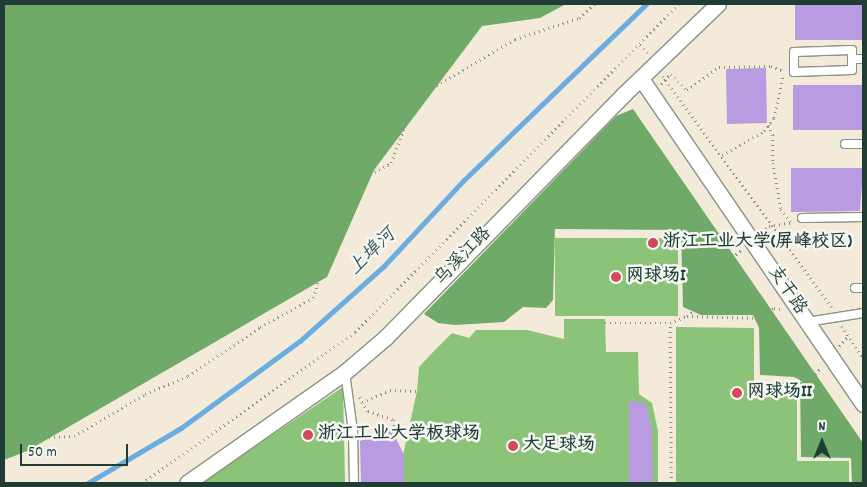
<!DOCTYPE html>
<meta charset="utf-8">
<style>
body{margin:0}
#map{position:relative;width:867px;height:487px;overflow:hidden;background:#f3ead9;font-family:Dekko,"LXGW WenKai TC",sans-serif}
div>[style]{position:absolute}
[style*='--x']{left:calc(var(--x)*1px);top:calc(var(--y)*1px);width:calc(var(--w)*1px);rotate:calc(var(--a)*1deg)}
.green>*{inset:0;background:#8bc479}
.forest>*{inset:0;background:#70aa69}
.stream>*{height:4.5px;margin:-2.25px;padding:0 2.25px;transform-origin:2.25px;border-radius:2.25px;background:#6bade0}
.building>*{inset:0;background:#b89be0}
.path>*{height:2.5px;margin-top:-1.25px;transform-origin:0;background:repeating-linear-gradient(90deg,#899486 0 1px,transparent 0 5px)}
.roads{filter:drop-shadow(1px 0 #899486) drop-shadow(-1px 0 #899486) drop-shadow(0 1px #899486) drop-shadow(0 -1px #899486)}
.service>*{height:8px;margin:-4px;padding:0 4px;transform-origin:4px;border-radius:4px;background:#fff}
.minor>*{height:15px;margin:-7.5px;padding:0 7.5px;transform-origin:7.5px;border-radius:7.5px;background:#fff}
.dots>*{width:14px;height:14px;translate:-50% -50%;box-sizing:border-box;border:2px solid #f6f6f2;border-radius:50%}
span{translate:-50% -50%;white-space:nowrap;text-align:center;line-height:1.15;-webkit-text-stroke:5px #f6f6f2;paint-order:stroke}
.poi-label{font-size:18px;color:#1f3d34;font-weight:700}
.left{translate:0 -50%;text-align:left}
.street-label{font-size:18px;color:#1f3d34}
.water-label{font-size:19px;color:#32595f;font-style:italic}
.frame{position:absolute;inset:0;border:5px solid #1f3d34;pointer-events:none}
.north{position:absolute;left:797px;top:417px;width:50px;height:50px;-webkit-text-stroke:4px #f6f6f2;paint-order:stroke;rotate:0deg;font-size:14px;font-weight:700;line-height:20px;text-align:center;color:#1f3d34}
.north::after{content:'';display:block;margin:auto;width:18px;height:22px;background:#1f3d34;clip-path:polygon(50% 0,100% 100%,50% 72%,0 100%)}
.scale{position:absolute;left:20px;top:444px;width:108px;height:22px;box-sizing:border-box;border:2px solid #1f3d34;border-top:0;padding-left:6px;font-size:15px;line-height:18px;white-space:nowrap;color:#1f3d34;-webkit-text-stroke:4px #f6f6f2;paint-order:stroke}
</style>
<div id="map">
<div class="green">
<div style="clip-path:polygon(555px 238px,678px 238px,678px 316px,555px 316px)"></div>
<div style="clip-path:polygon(564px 319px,605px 319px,606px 352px,638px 352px,639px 394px,652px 403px,658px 431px,658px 483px,404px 483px,403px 455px,417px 391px,419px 367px,434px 351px,452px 333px,469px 338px,476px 330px,527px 330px,564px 339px)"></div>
<div style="clip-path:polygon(676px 327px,754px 328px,754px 382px,797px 382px,797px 461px,849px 461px,849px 483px,676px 483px)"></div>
<div style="clip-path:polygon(343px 387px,345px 483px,201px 483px)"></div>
</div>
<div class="forest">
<div style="clip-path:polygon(4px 4px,566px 4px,540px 18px,482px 26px,374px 170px,327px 277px,27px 451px,4px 460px)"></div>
<div style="clip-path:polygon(633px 109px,863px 443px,863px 483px,852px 483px,851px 458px,801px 457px,800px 380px,794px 377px,760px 375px,759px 328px,753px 315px,701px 315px,683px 307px,681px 230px,555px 229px,553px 300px,546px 308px,523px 307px,504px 322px,455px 325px,438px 323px,424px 314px,616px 116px)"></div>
</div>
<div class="stream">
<div style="--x:88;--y:483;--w:108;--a:-30.6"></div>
<div style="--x:181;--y:428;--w:147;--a:-36.2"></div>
<div style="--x:300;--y:341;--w:113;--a:-41.8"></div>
<div style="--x:384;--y:266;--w:117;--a:-47.1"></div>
<div style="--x:464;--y:180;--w:253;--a:-44"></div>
</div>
<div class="building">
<div style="clip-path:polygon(795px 4px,863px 4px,863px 40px,795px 40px)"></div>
<div style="clip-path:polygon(766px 68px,767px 123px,727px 124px,726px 69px)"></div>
<div style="clip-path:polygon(793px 85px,863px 85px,862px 130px,793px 130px)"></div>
<div style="clip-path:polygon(791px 168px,863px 168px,860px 211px,791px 212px)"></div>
<div style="clip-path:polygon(629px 401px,646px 403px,652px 431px,653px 483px,629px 483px)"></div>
<div style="clip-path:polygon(391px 428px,404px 455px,404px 483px,361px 483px,360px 441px)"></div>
</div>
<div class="path">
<div style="--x:640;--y:45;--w:11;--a:45"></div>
<div style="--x:671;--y:74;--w:23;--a:45"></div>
<div style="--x:687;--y:90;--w:39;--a:-36"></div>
<div style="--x:719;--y:67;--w:52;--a:-1.1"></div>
<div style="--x:771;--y:66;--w:14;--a:21"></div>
<div style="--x:663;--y:76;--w:287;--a:53.9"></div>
<div style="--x:661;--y:84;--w:13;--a:-48"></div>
<div style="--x:769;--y:125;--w:11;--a:68"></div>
<div style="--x:773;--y:135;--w:28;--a:90"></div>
<div style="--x:773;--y:163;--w:47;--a:80.1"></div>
<div style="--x:781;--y:209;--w:18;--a:52"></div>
<div style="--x:722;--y:155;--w:48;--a:-29.7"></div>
<div style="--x:764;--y:131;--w:16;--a:-52"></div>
<div style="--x:774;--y:118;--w:44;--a:-78.2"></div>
<div style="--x:762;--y:232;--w:9;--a:-41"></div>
<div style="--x:769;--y:226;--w:25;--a:-9"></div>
<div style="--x:687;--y:316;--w:73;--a:1.6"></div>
<div style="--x:760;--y:318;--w:17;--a:-36"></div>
<div style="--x:774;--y:308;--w:6;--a:9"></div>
<div style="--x:605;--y:323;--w:65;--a:0"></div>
<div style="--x:842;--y:326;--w:38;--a:57"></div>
<div style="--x:839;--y:346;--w:13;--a:-48"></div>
<div style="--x:815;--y:374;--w:9;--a:-49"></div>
<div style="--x:360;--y:397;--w:5;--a:68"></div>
<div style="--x:362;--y:402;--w:30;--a:-23"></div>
<div style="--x:390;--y:390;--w:27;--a:2"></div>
<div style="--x:362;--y:402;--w:11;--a:56"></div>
<div style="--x:368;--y:411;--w:28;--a:19"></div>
<div style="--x:394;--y:420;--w:19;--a:84"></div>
<div style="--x:4;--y:439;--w:70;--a:-2.5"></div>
<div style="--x:74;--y:436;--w:82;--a:-30.6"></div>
<div style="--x:145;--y:394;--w:47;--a:-22.7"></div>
<div style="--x:188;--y:376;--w:87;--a:-34.2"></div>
<div style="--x:260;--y:327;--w:60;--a:-28.7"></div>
<div style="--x:313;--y:298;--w:117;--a:-72.6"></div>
<div style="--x:348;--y:186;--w:49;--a:-28.1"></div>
<div style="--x:391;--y:163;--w:69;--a:-69.7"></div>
<div style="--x:415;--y:98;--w:116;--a:-30.5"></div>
<div style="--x:515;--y:39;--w:67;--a:-18.2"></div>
<div style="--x:579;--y:18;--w:21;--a:-43"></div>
<div style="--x:142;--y:483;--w:261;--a:-35.3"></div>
<div style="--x:355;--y:332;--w:461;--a:-45.4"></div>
<div style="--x:671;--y:483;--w:160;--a:-90.4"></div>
<div style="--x:670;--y:323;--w:18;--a:-22"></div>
<div style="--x:687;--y:316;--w:21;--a:-37"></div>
<div style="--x:704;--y:303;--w:48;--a:-60.3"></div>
<div style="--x:728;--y:261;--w:17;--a:-40"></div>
</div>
<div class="roads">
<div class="service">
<div style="--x:852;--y:50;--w:20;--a:90"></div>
<div style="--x:852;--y:70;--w:58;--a:178"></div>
<div style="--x:794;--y:72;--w:20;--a:-90"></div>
<div style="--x:794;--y:52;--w:58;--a:-2"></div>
<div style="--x:852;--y:59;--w:11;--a:0"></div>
<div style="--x:845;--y:144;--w:18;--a:0"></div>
<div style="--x:802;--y:218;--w:61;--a:-0.9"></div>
<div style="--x:855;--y:288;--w:8;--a:0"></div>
<div style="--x:807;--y:322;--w:57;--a:-9.1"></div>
<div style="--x:345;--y:372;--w:60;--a:82.3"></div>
<div style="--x:353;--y:431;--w:52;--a:88.9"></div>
</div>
<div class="minor">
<div style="--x:642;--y:80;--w:392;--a:55.7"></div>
<div style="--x:187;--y:483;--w:193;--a:-35.1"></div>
<div style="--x:345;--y:372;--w:54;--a:-40.5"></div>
<div style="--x:386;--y:337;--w:340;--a:-45.6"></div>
<div style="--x:624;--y:94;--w:130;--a:-43.8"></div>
</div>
</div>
<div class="dots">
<div style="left:653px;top:243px;background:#d1495b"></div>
<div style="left:616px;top:277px;background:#d1495b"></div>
<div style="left:737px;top:393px;background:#d1495b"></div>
<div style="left:308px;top:435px;background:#d1495b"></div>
<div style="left:513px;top:446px;background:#d1495b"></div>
</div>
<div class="poi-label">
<span class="left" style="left:663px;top:243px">浙江工业大学(屏峰校区)</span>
<span class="left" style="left:626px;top:277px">网球场I</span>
<span class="left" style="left:747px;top:393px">网球场II</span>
<span class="left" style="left:318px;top:435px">浙江工业大学板球场</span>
<span class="left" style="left:523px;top:446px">大足球场</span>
</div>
<div class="street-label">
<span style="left:464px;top:257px;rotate:-46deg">乌溪江路</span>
<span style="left:786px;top:291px;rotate:56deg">支干路</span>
</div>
<div class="water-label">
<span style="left:373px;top:253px;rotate:-44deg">上埠河</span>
</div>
<div class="frame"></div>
<div class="north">N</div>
<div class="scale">50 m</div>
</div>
